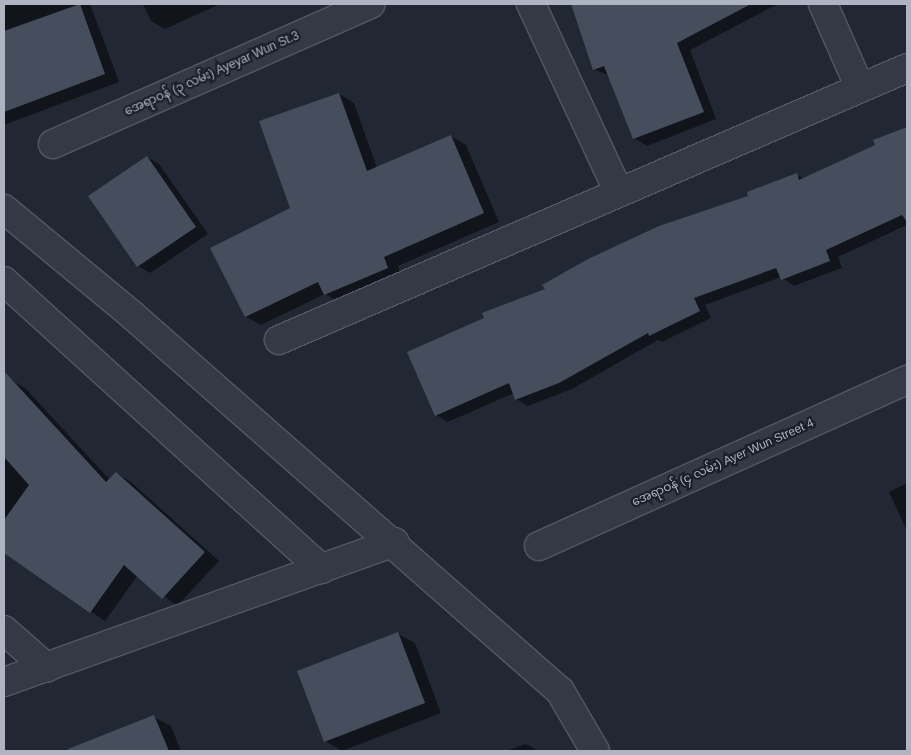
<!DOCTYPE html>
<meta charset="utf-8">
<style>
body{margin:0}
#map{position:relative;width:911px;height:755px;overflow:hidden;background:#212834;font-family:Arial,"Noto Sans Myanmar",sans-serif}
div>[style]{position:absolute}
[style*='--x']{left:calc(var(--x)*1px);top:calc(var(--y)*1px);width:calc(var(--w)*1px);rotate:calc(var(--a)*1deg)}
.shadow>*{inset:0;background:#0007}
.building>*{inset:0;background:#464e5d}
.roads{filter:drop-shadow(1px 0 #525763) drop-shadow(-1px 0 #525763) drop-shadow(0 1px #525763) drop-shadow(0 -1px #525763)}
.minor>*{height:28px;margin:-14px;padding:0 14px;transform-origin:14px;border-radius:14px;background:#343a45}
span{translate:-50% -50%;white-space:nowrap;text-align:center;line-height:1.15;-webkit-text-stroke:4.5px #1a1f29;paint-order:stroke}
.street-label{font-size:12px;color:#aeb4c2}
.frame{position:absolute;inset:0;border:5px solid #aeb4c2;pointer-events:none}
</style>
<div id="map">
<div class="shadow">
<div style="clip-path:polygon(4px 4px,90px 4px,119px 82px,4px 125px)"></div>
<div style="clip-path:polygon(143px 4px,220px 4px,165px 29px,151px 21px)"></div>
<div style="clip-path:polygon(778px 4px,690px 50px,716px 119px,647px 146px,634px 138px,610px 76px,594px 69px,573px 5px)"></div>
<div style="clip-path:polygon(339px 94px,354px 103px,377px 168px,451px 136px,466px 145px,499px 222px,398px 266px,402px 277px,340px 303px,325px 294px,261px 325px,246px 317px,212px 248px,291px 208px)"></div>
<div style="clip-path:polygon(907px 129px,907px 225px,838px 257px,842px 268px,794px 286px,781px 277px,705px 305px,711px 318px,662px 342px,658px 340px,572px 389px,528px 406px,516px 399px,514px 393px,448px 422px,436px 415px,547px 290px,797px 175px,804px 179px,877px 146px,875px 141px)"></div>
<div style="clip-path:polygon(147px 157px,159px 164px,208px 234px,150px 273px,138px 266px,90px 196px)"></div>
<div style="clip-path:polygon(11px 380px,25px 388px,110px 480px,116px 473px,131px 482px,219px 561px,177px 606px,138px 575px,105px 621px,4px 552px,4px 386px)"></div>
<div style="clip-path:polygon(907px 483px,907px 531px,889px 492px)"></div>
<div style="clip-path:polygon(398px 634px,415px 643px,441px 713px,342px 751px,325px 741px)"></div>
<div style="clip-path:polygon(154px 717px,171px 726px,181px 751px,67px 751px)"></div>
<div style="clip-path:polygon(526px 744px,539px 751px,505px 751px)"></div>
</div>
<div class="building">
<div style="clip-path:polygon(80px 4px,105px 74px,4px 112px,4px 31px)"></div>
<div style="clip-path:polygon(571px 4px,751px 4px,677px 43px,704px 112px,633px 139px,604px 66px,593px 70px)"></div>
<div style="clip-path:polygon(339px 93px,367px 171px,451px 135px,484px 213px,384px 257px,388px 268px,324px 295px,318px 282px,245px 317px,210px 248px,290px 208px,259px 121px)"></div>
<div style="clip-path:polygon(907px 127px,907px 222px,902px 215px,826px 250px,830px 261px,781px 280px,776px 268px,694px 298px,700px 311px,649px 336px,648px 333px,559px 383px,515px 400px,509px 383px,435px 416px,407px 352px,484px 318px,482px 313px,545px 289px,542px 285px,588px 259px,659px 226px,748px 196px,747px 192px,797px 173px,799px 180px,875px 145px,873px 140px)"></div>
<div style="clip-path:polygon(147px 156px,196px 227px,137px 267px,88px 196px)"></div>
<div style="clip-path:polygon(4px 371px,106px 482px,116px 472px,205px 552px,162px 599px,124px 565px,90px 613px,4px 553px,4px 520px,29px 485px,4px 457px)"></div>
<div style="clip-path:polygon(398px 632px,425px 703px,324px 742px,297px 671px)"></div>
<div style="clip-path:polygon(154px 715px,169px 751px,69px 751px,68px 749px)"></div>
</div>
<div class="roads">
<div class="minor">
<div style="--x:531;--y:4;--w:208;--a:65"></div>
<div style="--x:823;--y:4;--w:92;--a:66.2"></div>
<div style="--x:53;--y:144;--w:347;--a:-23.8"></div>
<div style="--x:4;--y:209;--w:166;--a:39.6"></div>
<div style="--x:132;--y:315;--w:570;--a:41.3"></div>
<div style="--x:560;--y:691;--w:69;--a:59.7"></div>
<div style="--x:4;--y:281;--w:429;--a:42.2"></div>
<div style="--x:279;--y:340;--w:684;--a:-23.42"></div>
<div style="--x:539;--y:546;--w:404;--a:-24.3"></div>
<div style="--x:4;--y:630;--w:57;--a:41.5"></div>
<div style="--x:4;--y:682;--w:415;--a:-19.7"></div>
</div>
</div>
<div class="street-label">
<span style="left:212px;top:74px;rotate:-24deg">အေရာဝန် (၃ လမ်း) Ayeyar Wun St.3</span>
<span style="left:723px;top:463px;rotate:-24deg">အေရာဝန် (၄ လမ်း) Ayer Wun Street 4</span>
</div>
<div class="frame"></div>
</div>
